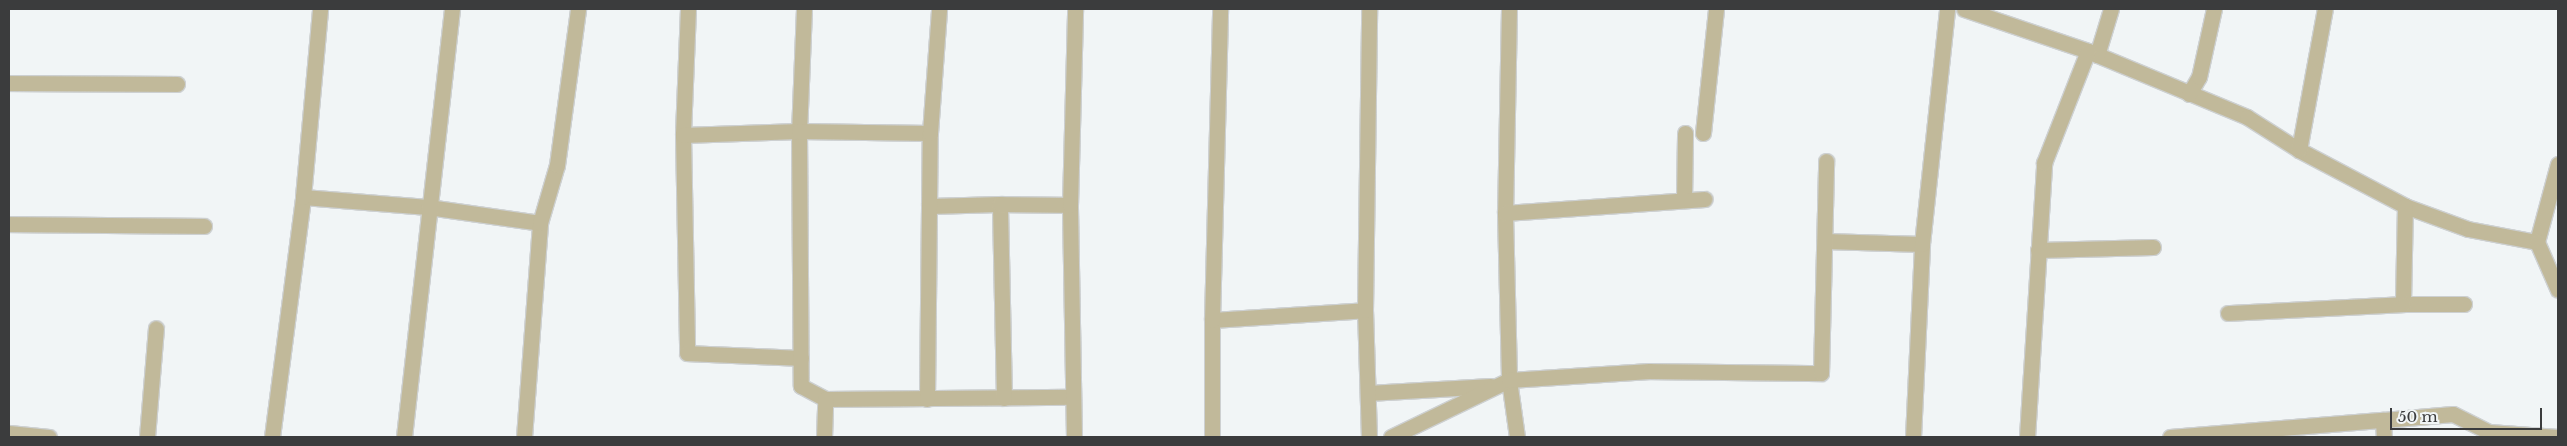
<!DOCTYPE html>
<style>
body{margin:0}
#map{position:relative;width:2567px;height:446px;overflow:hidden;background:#f1f5f6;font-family:"Libre Baskerville",serif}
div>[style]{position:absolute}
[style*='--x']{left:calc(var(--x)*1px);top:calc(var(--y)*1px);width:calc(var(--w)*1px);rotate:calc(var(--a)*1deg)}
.roads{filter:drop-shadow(1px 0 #cdd0d1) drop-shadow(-1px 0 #cdd0d1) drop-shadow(0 1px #cdd0d1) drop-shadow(0 -1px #cdd0d1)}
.minor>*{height:15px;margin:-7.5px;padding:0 7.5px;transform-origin:7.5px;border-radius:7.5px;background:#c1b99a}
span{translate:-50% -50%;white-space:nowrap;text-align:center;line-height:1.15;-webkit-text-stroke:4.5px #f1f5f6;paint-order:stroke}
.frame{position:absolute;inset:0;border:10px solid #3b3c3d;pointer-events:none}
.scale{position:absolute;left:2390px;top:408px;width:152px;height:22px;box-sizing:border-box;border:2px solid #3b3c3d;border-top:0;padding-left:6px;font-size:15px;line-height:18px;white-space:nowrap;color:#3b3c3d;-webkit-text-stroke:4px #f1f5f6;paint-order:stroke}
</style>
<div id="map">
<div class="roads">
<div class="minor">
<div style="--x:688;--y:9;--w:126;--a:92.3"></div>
<div style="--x:683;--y:135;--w:218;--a:88.9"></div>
<div style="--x:687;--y:353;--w:114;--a:2.5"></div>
<div style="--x:804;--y:9;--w:122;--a:92.3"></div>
<div style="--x:799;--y:131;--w:255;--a:89.6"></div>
<div style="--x:801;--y:386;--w:27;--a:28"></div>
<div style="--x:825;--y:399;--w:248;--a:-0.5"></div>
<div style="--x:1509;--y:9;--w:204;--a:91.1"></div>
<div style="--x:1505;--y:213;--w:167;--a:88.6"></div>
<div style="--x:1509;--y:380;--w:58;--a:82"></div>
<div style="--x:1964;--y:9;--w:131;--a:18.7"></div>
<div style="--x:2088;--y:51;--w:172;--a:22.5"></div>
<div style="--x:2247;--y:117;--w:62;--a:32.4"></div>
<div style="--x:2299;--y:150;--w:120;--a:27.8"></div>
<div style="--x:2405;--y:206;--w:67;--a:20.1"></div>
<div style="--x:2468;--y:229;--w:70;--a:10.7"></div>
<div style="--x:2097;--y:55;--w:48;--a:-73.1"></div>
<div style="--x:9;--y:83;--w:168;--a:0.3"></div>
<div style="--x:2189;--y:94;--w:20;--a:-60"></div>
<div style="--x:2199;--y:77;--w:70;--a:-77.6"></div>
<div style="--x:1703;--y:133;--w:125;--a:-84"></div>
<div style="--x:683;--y:135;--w:116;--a:-2"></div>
<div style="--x:799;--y:131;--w:131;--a:0.9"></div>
<div style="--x:2299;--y:150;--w:143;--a:-79.6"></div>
<div style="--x:2558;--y:164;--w:81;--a:105.1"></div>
<div style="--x:2537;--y:242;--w:52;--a:66.4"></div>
<div style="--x:303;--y:197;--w:125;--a:4.6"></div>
<div style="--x:428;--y:207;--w:113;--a:8.1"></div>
<div style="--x:1684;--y:200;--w:67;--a:-89.1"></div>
<div style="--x:929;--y:206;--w:71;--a:-1.6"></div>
<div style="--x:2405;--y:206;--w:98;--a:91.2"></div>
<div style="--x:2403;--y:304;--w:61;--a:0"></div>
<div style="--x:1505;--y:213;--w:200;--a:-4"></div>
<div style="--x:9;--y:224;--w:195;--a:0.6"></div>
<div style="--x:1825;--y:241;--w:97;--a:1.8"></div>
<div style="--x:2038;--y:250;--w:115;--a:-1.5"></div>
<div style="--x:2228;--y:313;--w:175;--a:-2.9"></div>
<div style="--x:1212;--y:320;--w:153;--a:-3.7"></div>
<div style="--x:1368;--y:393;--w:123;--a:-3.3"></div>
<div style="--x:1004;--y:398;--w:194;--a:-91.2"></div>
<div style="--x:1000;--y:204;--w:70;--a:0.8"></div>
<div style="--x:927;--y:399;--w:266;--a:-89.4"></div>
<div style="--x:930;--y:133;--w:124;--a:-85.8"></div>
<div style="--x:2383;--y:420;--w:70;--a:-4.9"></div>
<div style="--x:2453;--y:414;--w:40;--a:26.6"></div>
<div style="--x:2489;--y:432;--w:69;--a:4.1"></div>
<div style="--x:9;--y:433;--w:40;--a:5.7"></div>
<div style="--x:147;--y:437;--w:109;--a:-85.3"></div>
<div style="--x:272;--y:437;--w:242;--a:-82.6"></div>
<div style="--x:303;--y:197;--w:189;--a:-84.8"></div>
<div style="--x:404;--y:437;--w:431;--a:-83.6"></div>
<div style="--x:524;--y:437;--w:215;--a:-85.7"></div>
<div style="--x:540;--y:223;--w:60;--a:-73.7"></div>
<div style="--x:557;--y:165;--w:157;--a:-82.3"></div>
<div style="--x:824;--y:437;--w:38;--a:-88"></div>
<div style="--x:1074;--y:437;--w:232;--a:-91"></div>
<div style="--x:1070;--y:205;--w:196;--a:-88.5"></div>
<div style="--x:1212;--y:437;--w:117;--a:-90"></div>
<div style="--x:1212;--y:320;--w:311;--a:-88.5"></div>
<div style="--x:1369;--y:437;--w:127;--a:-91.8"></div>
<div style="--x:1365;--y:310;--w:301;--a:-89.2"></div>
<div style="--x:1391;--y:437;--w:131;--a:-25.8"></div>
<div style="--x:1509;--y:380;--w:141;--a:-3.7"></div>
<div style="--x:1650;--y:371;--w:171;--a:0.7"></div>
<div style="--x:1821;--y:373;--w:212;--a:-88.6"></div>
<div style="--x:1913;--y:437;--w:193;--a:-87.3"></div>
<div style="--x:1922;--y:244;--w:236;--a:-83.9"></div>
<div style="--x:2027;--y:437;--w:275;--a:-86.4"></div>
<div style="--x:2044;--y:163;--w:120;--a:-68.6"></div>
<div style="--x:2170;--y:437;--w:214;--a:-4.6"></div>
<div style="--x:2383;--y:420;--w:17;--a:87"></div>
</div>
</div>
<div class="frame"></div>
<div class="scale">50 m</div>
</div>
